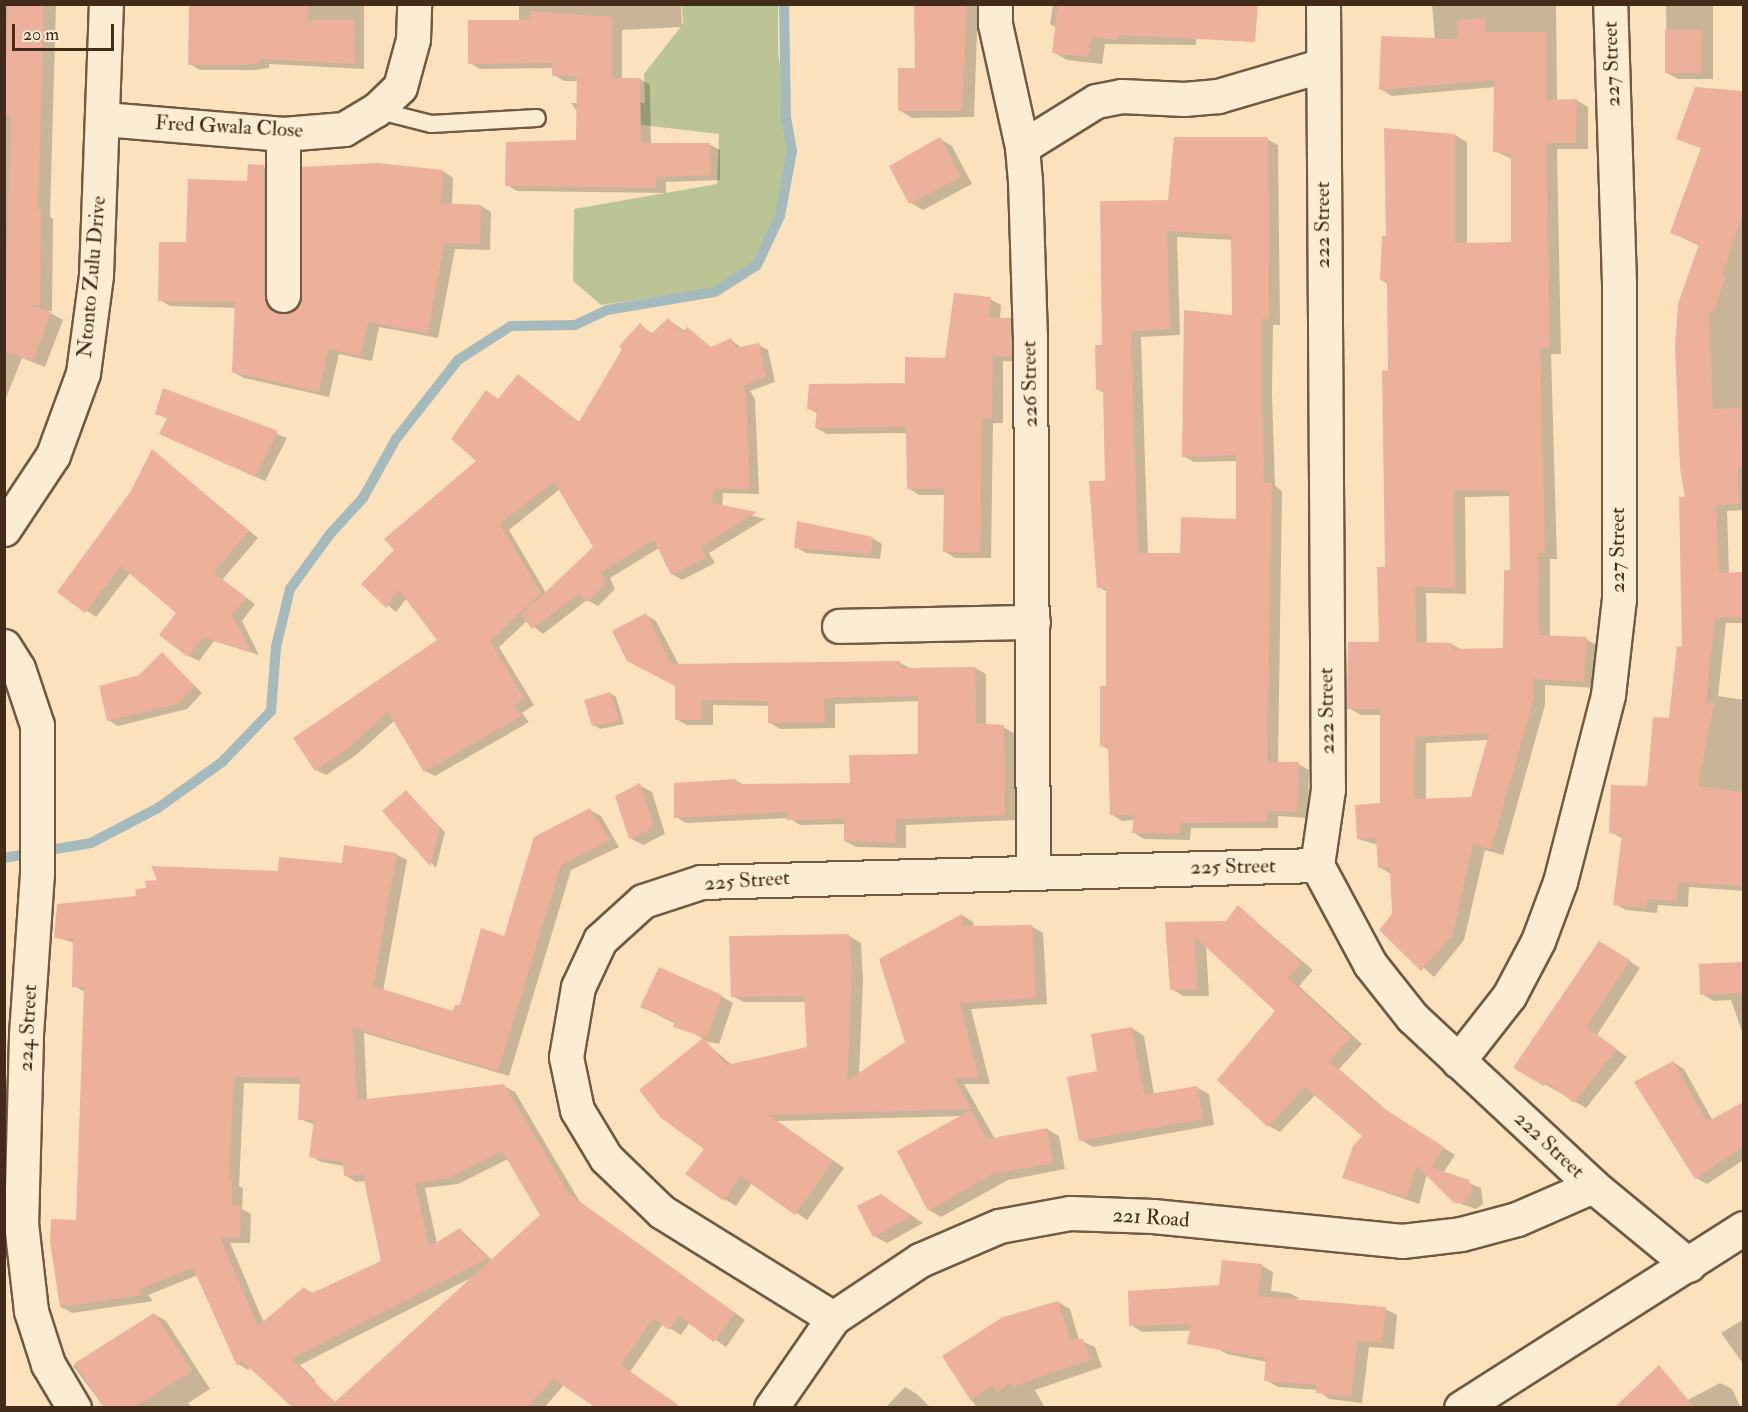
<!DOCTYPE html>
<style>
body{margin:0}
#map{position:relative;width:1748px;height:1412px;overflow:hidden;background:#fbe2bd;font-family:"IM FELL Double Pica",serif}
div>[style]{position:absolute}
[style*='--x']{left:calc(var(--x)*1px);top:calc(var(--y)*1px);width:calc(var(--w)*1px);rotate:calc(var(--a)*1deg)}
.green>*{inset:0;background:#bac494}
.shadow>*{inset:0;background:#0003}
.stream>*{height:10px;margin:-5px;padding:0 5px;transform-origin:5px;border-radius:5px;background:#a5babc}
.building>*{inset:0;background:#edb09c}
.roads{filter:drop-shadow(2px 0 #705a42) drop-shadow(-2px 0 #705a42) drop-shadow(0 2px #705a42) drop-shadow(0 -2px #705a42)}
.service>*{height:16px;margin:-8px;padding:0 8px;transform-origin:8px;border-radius:8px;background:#fcecd4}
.minor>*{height:33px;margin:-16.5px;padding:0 16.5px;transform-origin:16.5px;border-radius:16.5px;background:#fcecd4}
.tertiary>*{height:33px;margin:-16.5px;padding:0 16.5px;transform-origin:16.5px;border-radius:16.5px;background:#fcecd4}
span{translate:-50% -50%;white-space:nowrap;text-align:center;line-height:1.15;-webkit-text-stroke:4.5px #fcecd4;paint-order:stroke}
.street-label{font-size:21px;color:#422c19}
.frame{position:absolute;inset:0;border:6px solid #422c19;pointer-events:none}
.scale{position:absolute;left:12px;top:24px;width:102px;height:27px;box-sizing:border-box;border:3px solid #422c19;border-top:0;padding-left:8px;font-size:18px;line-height:21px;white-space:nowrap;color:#422c19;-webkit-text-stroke:4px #fcecd4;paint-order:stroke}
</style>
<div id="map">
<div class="green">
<div style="clip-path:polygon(682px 5px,778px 5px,778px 51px,789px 134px,786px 182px,759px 261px,723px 287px,601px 305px,573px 281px,574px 209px,717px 184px,719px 134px,582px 118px,571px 103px,645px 103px,644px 74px,683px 24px)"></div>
</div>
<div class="shadow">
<div style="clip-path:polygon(4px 4px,56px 4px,50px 217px,53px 219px,52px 311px,47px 311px,63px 320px,45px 367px,22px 358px,4px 403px)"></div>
<div style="clip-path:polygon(191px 4px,364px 4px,364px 69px,269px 64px,269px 68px,255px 70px,200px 70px,190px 64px)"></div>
<div style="clip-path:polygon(519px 4px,681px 4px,682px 27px,622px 30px,622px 79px,640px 79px,650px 85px,651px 144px,709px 144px,720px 150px,720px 180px,666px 182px,666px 193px,517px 191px,507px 185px,578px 141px,579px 81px,564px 81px,554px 75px,554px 68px,480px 69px,470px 63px,519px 21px)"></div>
<div style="clip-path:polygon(915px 4px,978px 5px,974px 117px,912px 118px,899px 110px,916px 69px)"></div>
<div style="clip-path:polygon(1053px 4px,1197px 4px,1196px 45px,1105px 44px,1102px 64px,1067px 60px,1053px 52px,1057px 28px,1050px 24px)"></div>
<div style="clip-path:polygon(evenodd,1432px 4px,1556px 4px,1557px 101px,1576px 100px,1588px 107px,1588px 149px,1557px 149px,1561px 354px,1551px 354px,1557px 559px,1550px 559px,1550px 637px,1586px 639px,1598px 646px,1596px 688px,1545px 685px,1545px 705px,1503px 855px,1485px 850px,1464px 940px,1434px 977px,1381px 929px,1394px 914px,1391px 874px,1379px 867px,1378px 845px,1358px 839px,1381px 805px,1382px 715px,1361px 715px,1349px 708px,1381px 644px,1387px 569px,1389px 284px,1381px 280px,1387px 238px,1455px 135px,1467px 142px,1467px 244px,1512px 243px,1512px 159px,1495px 151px,1496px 87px,1392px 96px,1380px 89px,1435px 40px,1432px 4px,1510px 496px,1511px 572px,1505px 649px,1462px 650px,1451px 644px,1427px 644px,1426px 593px,1466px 594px,1465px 497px,1510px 496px,1432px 4px,1488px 740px,1472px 798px,1426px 800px,1426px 743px,1488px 740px)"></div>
<div style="clip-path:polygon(1666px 4px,1713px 4px,1713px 79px,1678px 79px,1667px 73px)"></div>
<div style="clip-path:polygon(1696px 89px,1744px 93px,1744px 510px,1727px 511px,1729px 574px,1744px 573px,1744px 623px,1726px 623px,1718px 696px,1744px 700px,1744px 891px,1689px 887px,1688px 907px,1658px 905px,1657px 913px,1626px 910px,1615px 904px,1623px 839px,1611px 832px,1648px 787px,1671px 720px,1683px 648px,1700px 246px,1672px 233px,1702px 149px,1678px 138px)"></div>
<div style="clip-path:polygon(940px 139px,952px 146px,972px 184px,923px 210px,911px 203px,891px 166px)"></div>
<div style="clip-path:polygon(evenodd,1267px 139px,1278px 145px,1280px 325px,1273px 325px,1272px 393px,1275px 486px,1282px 491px,1278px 763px,1298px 764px,1309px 770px,1308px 818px,1278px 816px,1278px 828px,1191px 828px,1190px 840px,1144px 839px,1133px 832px,1135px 820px,1122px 821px,1111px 814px,1110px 750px,1102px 746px,1107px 687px,1107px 592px,1099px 587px,1106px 482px,1104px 393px,1097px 389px,1103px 346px,1170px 201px,1267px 139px,1177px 237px,1233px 240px,1234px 316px,1183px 456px,1194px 462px,1237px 461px,1237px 521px,1181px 554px,1148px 555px,1141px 337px,1180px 335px,1177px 237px)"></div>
<div style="clip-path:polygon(264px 167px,275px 173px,275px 302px,284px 315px,300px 306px,443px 171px,453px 178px,452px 205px,481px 206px,491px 212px,490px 250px,455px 249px,438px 338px,379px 327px,372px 361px,339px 354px,329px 397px,244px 378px,233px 372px,236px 308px,170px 306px,160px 300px,187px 244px)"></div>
<div style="clip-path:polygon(990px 299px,1001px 305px,1000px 319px,1021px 326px,1022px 362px,1003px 361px,1003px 423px,993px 423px,991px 558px,955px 558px,944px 551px,945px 495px,919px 495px,908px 488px,908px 433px,827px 434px,816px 428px,818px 414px,808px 408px,907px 385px,946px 359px)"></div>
<div style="clip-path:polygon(evenodd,668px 320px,713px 348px,731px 340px,742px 348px,759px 345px,768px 350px,775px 382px,750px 391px,755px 399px,759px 494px,723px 493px,722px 507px,765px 519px,709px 553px,715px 563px,682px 580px,672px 574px,659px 548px,610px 578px,615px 589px,598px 606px,587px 600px,543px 634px,527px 621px,499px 647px,534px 705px,522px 713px,529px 722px,435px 776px,425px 771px,395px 720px,356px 755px,326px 775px,316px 770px,439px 640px,407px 598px,396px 612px,363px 584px,478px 461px,499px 400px,518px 376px,581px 423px,640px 325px,653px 334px,668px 320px,560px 489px,595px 547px,546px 593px,509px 530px,560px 489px)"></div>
<div style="clip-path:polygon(164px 390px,287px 438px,265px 481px,171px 438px,168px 419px,157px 413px)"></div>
<div style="clip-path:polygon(152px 451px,258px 538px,222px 580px,255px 604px,242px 621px,259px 655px,214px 641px,199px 661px,189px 656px,178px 613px,131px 572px,96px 617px,59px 592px,133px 492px)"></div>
<div style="clip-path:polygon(872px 538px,882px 544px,880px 559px,806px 553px,796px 547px)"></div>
<div style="clip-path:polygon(646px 615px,656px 621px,679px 665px,900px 663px,912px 669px,975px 668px,986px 674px,986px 725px,1003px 727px,1014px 733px,1016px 820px,906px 825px,906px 848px,856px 847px,845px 841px,846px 824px,800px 825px,789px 818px,686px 823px,676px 817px,736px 781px,744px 785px,851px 785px,919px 756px,920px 701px,835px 704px,835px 728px,780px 729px,770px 723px,770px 706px,713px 705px,713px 725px,687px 725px,676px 719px,676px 686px)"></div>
<div style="clip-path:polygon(163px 654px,202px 693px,187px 709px,118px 726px,108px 720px)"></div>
<div style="clip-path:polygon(610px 693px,616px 697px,624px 724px,600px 729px,594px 725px)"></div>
<div style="clip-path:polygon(639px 785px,652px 792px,665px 834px,643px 845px,630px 838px)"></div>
<div style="clip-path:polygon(406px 792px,445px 832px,436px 868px,384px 811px)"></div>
<div style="clip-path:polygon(evenodd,590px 810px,601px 816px,619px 847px,571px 870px,509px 1076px,364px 1033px,367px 1101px,504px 1086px,515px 1092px,580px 1202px,745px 1320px,726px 1347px,690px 1322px,681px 1335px,663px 1324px,630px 1372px,670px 1400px,664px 1408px,600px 1408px,556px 1372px,563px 1386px,544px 1408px,457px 1408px,392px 1352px,471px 1278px,300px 1365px,316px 1381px,291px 1401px,251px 1367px,248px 1370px,238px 1364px,198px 1275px,148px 1295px,153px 1301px,72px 1313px,61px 1307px,78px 1221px,85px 992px,74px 986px,74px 943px,56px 937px,137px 897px,396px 854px,407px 860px,383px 991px,454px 1013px,590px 810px,244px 1083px,301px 1084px,300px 1119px,315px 1125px,311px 1156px,321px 1162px,344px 1166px,345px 1175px,356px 1182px,365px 1181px,382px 1262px,314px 1294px,304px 1288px,264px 1323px,230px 1243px,250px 1243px,251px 1214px,242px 1209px,243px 1188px,239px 1186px,244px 1083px,590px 810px,508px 1159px,542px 1215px,492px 1260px,460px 1229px,437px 1244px,425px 1188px,458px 1184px,508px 1159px)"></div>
<div style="clip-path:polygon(1238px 907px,1313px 970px,1299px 986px,1362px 1044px,1339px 1069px,1392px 1115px,1455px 1155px,1443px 1173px,1481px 1188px,1483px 1204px,1476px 1209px,1455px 1202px,1427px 1174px,1419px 1204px,1344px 1178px,1364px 1136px,1316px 1094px,1280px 1132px,1269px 1126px,1277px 1011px,1206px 945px,1209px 996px,1183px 996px,1172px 989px,1167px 923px,1226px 923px)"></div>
<div style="clip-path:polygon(962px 915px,973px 922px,974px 927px,1031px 926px,1043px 933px,1047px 1004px,971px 1009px,990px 1084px,964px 1084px,995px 1139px,1047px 1129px,1059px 1136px,1065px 1169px,1008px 1180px,941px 1217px,929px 1210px,963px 1116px,777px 1121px,844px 1168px,807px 1220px,752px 1183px,736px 1206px,724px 1199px,706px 1149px,641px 1090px,704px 1039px,654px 1013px,721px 996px,733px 1003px,719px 1044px,704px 1041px,732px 1065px,809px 1048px,806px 1002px,744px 1002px,732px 996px,849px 936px,861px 943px,863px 981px,859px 1075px,907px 1043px)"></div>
<div style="clip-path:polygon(1611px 949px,1640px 968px,1597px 1035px,1627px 1057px,1586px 1108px,1515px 1067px)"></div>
<div style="clip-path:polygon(1741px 964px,1744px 965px,1744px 1037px,1731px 1000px,1714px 1001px,1702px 994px)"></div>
<div style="clip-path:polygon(1132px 1028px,1144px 1036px,1154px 1094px,1196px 1087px,1209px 1094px,1214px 1125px,1093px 1147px,1081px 1140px,1099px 1073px)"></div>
<div style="clip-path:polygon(1673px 1062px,1684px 1069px,1713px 1121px,1744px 1104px,1742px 1161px,1707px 1184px,1696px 1178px)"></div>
<div style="clip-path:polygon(893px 1203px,923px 1223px,887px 1243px,874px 1236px)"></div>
<div style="clip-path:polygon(1261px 1265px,1273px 1272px,1271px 1291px,1289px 1293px,1299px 1298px,1292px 1301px,1385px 1309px,1397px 1315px,1394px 1349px,1369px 1347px,1362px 1403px,1329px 1399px,1318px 1390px,1278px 1387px,1266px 1380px,1267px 1362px,1227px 1354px,1217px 1348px,1206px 1330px,1142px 1332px,1131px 1325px,1205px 1290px,1206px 1286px,1221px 1287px)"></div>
<div style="clip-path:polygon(1058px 1302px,1070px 1309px,1079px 1340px,1095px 1347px,1102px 1367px,1035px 1390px,1045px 1408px,977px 1408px,944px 1356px)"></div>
<div style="clip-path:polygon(154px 1314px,166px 1321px,210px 1389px,188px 1403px,192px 1408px,105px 1408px,73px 1366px)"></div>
<div style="clip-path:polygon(1744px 1319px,1744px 1365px,1721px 1333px)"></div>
<div style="clip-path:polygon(367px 1375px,378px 1382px,402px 1408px,331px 1408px)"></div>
<div style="clip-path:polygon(1720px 1383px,1732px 1389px,1741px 1408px,1684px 1408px,1682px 1403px)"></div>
<div style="clip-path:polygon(905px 1387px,917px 1394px,931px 1408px,885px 1408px)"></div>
</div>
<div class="stream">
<div style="--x:4;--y:858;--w:88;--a:-9.8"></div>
<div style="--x:91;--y:843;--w:76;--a:-27.6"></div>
<div style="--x:158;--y:808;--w:79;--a:-35.7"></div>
<div style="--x:222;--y:762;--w:71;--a:-46.1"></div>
<div style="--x:271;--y:711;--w:64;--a:-85.5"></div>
<div style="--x:276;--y:647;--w:60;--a:-76.4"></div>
<div style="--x:290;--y:589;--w:68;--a:-54"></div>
<div style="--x:330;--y:534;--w:49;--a:-47.5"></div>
<div style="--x:363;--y:498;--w:68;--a:-60.8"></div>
<div style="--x:396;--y:439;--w:100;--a:-51.9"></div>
<div style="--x:458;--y:360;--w:63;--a:-32.7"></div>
<div style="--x:511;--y:326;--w:64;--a:-0.9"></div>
<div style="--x:575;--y:325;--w:35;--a:-25"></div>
<div style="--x:607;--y:310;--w:109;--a:-9.5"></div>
<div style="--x:715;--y:292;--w:50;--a:-32.7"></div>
<div style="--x:757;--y:265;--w:54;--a:-64.9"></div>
<div style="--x:780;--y:216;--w:66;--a:-79.5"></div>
<div style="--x:792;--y:151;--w:34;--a:-100"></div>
<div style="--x:786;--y:118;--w:114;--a:-91"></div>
</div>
<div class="building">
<div style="clip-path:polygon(8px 4px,44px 4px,38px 210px,41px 210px,40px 305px,30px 305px,51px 312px,33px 361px,4px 351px,11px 114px,4px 114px)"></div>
<div style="clip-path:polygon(292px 4px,309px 6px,307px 20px,354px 20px,355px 64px,260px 59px,259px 63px,244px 65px,188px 65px,189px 5px)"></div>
<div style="clip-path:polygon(914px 4px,967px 4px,962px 111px,898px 111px,898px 68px,915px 68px)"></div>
<div style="clip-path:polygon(1058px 4px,1258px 4px,1255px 42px,1119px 35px,1118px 40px,1091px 37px,1088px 57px,1052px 53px)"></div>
<div style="clip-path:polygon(530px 11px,612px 17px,612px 78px,640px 78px,641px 143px,710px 143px,711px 175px,656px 177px,656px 188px,505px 186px,506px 142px,576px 140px,577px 76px,552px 76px,552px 63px,468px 64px,468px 20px,529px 20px)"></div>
<div style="clip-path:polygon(evenodd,1485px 18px,1486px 32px,1546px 32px,1546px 100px,1577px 99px,1576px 143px,1546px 143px,1550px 348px,1540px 348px,1545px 553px,1538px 553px,1539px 635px,1587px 637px,1584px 682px,1533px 679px,1534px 697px,1491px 849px,1473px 844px,1453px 934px,1421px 971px,1379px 930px,1392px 914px,1390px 867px,1378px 868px,1376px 838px,1357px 839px,1355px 805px,1380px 803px,1380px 709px,1347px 709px,1348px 642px,1379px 642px,1377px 567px,1385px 567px,1382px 371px,1388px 370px,1387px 281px,1380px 280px,1382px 236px,1386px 236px,1384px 128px,1455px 134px,1455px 243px,1511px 242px,1511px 154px,1493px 152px,1494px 80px,1379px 90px,1381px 36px,1458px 39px,1457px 20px,1485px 18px,1509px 490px,1510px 570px,1504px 570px,1503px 648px,1452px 649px,1452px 643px,1416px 642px,1415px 587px,1455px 588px,1454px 491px,1509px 490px,1485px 18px,1489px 733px,1471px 797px,1414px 799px,1415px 737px,1489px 733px)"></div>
<div style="clip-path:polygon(1665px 30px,1702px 30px,1701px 73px,1665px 73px)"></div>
<div style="clip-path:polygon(1695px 87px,1743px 91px,1743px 214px,1722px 275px,1726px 276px,1713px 313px,1709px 312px,1713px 409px,1740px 408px,1743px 467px,1738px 467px,1739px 504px,1716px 505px,1719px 573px,1742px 572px,1742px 617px,1715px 618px,1706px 703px,1714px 703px,1698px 786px,1743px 792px,1743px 858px,1742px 886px,1678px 882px,1677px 901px,1647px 899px,1646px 908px,1613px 905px,1622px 834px,1609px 833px,1611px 785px,1647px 786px,1653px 717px,1669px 718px,1677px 646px,1682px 647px,1679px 497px,1685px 497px,1680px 468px,1675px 346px,1678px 304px,1699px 244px,1670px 233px,1701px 148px,1676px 139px)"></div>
<div style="clip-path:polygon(940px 137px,961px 177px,909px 204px,889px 166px)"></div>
<div style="clip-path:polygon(evenodd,1174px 137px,1268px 137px,1269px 319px,1262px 319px,1262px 386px,1264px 483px,1272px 483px,1267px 762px,1299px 762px,1297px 812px,1267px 811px,1267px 822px,1180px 823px,1180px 834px,1132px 833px,1134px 815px,1110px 815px,1108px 746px,1100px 746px,1100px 686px,1106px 686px,1106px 588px,1097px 588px,1089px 481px,1105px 481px,1103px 389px,1096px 390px,1095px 345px,1102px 345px,1100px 201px,1168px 200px,1174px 137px,1167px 231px,1231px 235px,1232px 315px,1184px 310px,1182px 457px,1236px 455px,1236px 519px,1181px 517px,1180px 553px,1138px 553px,1131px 331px,1170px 329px,1167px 231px)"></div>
<div style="clip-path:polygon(377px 163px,443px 170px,441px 203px,481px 205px,480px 244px,444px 243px,428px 333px,368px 322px,361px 356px,328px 349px,319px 392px,232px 372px,235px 302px,158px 301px,159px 242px,186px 242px,188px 179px,247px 181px,248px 164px,264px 165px,264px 295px,273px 311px,284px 314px,299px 305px,302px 295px,302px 167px)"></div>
<div style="clip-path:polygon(954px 293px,991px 297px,989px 317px,1011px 318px,1011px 357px,993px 356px,992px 418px,982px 418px,980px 553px,943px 552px,944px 489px,907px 489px,906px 427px,815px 428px,817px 410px,807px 409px,809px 384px,905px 383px,905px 357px,945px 358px)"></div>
<div style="clip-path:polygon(668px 318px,682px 333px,687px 327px,711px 347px,731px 338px,736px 348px,759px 343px,766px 377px,742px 386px,746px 393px,750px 489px,714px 489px,712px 503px,757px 512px,701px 547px,706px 558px,671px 575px,654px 540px,601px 572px,606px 583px,587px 602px,579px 594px,532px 629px,521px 615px,593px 547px,554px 482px,500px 524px,541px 593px,490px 641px,525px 699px,513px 707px,521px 716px,424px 772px,388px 712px,346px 750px,315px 771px,293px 738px,437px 640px,399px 590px,386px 608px,361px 584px,394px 550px,384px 539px,476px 461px,451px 439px,486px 390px,498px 399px,518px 374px,579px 422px,622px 349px,619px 346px,640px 323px,651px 334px)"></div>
<div style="clip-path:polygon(163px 388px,278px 431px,255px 477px,159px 434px,167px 418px,155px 414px)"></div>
<div style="clip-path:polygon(152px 449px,249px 531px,214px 573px,246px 597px,232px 615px,251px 651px,203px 637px,188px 657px,159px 635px,176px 613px,121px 566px,85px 613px,57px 592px,131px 491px)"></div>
<div style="clip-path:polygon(797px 521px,873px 537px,871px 554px,794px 548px)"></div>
<div style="clip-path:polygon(646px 613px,671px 664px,900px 661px,900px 668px,975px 667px,976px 723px,1004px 725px,1005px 815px,896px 819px,895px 843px,844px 841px,844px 819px,787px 820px,787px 812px,674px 818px,674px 783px,736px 779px,737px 784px,850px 783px,849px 755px,918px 754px,918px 696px,824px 698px,825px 722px,768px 723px,768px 701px,702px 700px,702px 720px,675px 720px,675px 686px,627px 661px,612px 631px)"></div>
<div style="clip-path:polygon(162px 652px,194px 686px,177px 704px,107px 721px,99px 686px,139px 675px)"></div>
<div style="clip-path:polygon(610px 692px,620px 721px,592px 726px,584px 700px)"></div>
<div style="clip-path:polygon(640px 783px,654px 827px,629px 839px,615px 796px)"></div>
<div style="clip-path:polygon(406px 790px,440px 828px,430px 866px,382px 811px)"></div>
<div style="clip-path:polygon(evenodd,590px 808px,610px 840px,561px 865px,498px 1071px,353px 1028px,357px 1100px,504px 1084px,569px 1194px,735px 1313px,714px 1342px,679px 1316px,669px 1330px,653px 1318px,621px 1365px,681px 1407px,595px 1407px,553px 1379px,528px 1407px,292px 1407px,241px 1360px,237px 1366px,193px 1268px,139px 1289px,143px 1295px,60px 1307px,50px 1242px,51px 1219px,76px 1220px,84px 987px,72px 987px,73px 939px,54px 938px,57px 904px,136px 896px,135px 889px,146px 888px,145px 881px,157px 880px,151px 866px,278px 871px,279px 857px,342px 863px,344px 845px,397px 853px,373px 986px,453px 1011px,455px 1005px,460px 1005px,481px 928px,504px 936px,534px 837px,590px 808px,234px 1077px,300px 1078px,298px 1120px,314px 1120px,309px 1157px,343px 1162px,344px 1176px,363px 1175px,381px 1261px,310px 1294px,304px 1287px,258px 1326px,220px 1238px,240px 1238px,241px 1206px,232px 1206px,232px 1180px,229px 1180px,234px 1077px,590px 808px,502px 1151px,540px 1215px,335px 1402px,291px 1359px,489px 1258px,468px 1240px,460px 1228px,429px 1247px,415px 1183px,446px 1179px,502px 1151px)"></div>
<div style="clip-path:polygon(1238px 905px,1302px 963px,1288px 978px,1351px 1037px,1329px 1061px,1380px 1106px,1444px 1147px,1431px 1167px,1469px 1180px,1473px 1191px,1464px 1203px,1454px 1203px,1416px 1165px,1407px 1198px,1342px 1178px,1353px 1146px,1362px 1136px,1305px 1087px,1268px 1127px,1217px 1080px,1275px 1011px,1195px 937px,1197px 990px,1170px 990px,1165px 922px,1226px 921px)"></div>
<div style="clip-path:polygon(962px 914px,963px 926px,1032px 925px,1036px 998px,960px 1003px,979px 1078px,954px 1078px,971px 1109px,769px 1115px,833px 1161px,795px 1215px,740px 1176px,724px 1201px,685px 1174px,704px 1149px,661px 1118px,639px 1090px,703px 1038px,727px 1065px,807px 1047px,804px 996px,731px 997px,729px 936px,849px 934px,852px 973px,847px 1081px,905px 1042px,879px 959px)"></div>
<div style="clip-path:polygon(1599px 941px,1630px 960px,1586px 1027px,1617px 1049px,1574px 1103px,1547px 1082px,1544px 1086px,1513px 1068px)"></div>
<div style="clip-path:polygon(1742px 962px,1743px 993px,1700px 995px,1699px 964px)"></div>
<div style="clip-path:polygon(659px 967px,722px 995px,707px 1038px,673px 1027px,675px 1022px,640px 1007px)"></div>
<div style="clip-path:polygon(1132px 1027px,1144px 1095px,1197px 1086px,1203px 1119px,1079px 1141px,1067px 1077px,1097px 1071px,1091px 1034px)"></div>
<div style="clip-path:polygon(1673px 1061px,1707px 1122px,1743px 1102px,1743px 1147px,1695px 1179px,1634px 1082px)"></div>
<div style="clip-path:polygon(971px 1110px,987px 1139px,1047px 1128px,1053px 1163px,995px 1173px,928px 1211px,897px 1151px)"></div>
<div style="clip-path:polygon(881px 1194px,912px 1216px,873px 1237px,857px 1206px)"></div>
<div style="clip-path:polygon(1222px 1260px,1262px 1264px,1258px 1296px,1386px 1307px,1382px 1343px,1357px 1341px,1351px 1397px,1316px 1393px,1317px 1385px,1264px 1381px,1266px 1358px,1187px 1344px,1191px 1324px,1129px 1326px,1128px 1291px,1219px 1285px)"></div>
<div style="clip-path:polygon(1058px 1301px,1070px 1339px,1083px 1339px,1090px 1360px,1012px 1387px,1010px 1383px,997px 1392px,992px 1385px,971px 1401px,942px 1356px,1003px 1317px)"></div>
<div style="clip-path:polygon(154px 1313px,192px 1371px,135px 1407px,103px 1407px,75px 1363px)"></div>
<div style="clip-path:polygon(1659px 1365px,1694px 1407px,1615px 1407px)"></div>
</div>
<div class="roads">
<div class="service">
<div style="--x:376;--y:110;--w:57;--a:14.3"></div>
<div style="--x:431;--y:124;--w:106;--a:-3.2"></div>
</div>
<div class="minor">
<div style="--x:995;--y:4;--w:20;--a:90"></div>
<div style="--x:995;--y:24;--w:126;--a:77.6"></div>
<div style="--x:1022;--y:147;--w:33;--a:85"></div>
<div style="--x:1025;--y:180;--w:156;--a:88.2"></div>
<div style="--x:1030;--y:336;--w:536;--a:89.68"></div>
<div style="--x:1323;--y:4;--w:785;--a:89.64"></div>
<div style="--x:1328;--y:789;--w:77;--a:98.2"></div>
<div style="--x:1317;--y:865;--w:112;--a:61.8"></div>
<div style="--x:1370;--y:964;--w:68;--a:51.6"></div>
<div style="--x:1412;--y:1017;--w:248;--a:43"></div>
<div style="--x:1593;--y:1186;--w:124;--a:39.5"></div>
<div style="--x:104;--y:119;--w:180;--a:4.8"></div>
<div style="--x:283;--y:134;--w:61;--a:-4.7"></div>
<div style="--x:344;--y:129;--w:37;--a:-31"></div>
<div style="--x:376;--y:110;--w:33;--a:-44"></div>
<div style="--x:400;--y:87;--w:50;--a:-74.8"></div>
<div style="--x:413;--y:39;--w:35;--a:-88"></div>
<div style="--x:1022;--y:147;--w:87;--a:-31.9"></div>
<div style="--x:1096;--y:101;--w:25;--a:-11"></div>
<div style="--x:1121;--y:96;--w:63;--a:2.7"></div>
<div style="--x:1184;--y:99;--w:34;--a:-5"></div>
<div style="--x:1218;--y:96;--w:109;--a:-16.4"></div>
<div style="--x:283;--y:295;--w:161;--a:-90"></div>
<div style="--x:4;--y:529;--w:89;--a:-56.5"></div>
<div style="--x:53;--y:455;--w:87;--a:-69.9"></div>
<div style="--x:83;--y:373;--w:99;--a:-82.4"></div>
<div style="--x:96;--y:275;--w:271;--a:-87.9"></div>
<div style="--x:839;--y:626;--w:194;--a:-1.2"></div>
<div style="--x:4;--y:646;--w:26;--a:58"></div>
<div style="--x:18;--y:668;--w:60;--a:71.6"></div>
<div style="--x:37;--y:725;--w:148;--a:90"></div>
<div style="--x:37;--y:873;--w:163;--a:93.9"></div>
<div style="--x:26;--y:1036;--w:187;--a:91.5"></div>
<div style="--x:21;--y:1223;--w:89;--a:83.5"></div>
<div style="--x:31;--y:1311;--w:56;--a:72.2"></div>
<div style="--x:48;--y:1364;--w:51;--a:59.4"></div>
<div style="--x:1458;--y:1061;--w:83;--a:-51.9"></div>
<div style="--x:1509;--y:996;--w:62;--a:-62.2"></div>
<div style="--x:1538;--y:941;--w:63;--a:-69.6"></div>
<div style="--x:1560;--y:882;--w:193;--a:-75.6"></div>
<div style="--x:1608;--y:695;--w:97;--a:-83.5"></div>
<div style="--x:1619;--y:599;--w:316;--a:-90"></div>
<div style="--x:1619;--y:283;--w:279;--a:-91.8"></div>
<div style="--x:833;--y:1318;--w:201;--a:-148.2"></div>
<div style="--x:662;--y:1212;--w:78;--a:-136"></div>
<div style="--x:606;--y:1158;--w:56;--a:-121.1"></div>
<div style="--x:577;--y:1110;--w:54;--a:-101.7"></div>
<div style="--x:566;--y:1057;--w:71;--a:-80.3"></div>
<div style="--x:578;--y:987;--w:52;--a:-64.9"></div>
<div style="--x:600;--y:940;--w:58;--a:-42.2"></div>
<div style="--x:643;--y:901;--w:61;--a:-18.1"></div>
<div style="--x:701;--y:882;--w:616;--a:-1.58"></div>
<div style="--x:771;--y:1408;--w:109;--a:-55.4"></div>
<div style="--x:833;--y:1318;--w:105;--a:-33.7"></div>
<div style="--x:920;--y:1260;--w:86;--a:-23.3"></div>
<div style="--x:999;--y:1226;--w:72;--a:-10.4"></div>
<div style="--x:1070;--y:1213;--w:83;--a:2.1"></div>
<div style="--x:1153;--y:1216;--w:250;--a:5.7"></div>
<div style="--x:1402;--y:1241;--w:59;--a:-6.8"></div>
<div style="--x:1461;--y:1234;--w:58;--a:-15"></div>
<div style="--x:1517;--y:1219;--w:83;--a:-23.5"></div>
</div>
<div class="tertiary">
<div style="--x:1461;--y:1408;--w:335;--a:-32.5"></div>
</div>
</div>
<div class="street-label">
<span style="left:1612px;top:64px;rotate:-92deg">227 Street</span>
<span style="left:229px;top:127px;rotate:3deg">Fred Gwala Close</span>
<span style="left:1323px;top:225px;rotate:-90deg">222 Street</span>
<span style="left:92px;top:277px;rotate:-85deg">Ntonto Zulu Drive</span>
<span style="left:1030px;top:384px;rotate:-91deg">226 Street</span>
<span style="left:1618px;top:550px;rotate:-90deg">227 Street</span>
<span style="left:1327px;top:711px;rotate:-91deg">222 Street</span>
<span style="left:1233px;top:867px;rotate:-1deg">225 Street</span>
<span style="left:747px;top:881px;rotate:-4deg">225 Street</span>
<span style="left:28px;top:1028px;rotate:-87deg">224 Street</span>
<span style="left:1549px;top:1145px;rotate:43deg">222 Street</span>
<span style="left:1151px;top:1218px;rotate:4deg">221 Road</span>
</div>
<div class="frame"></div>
<div class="scale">20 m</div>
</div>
